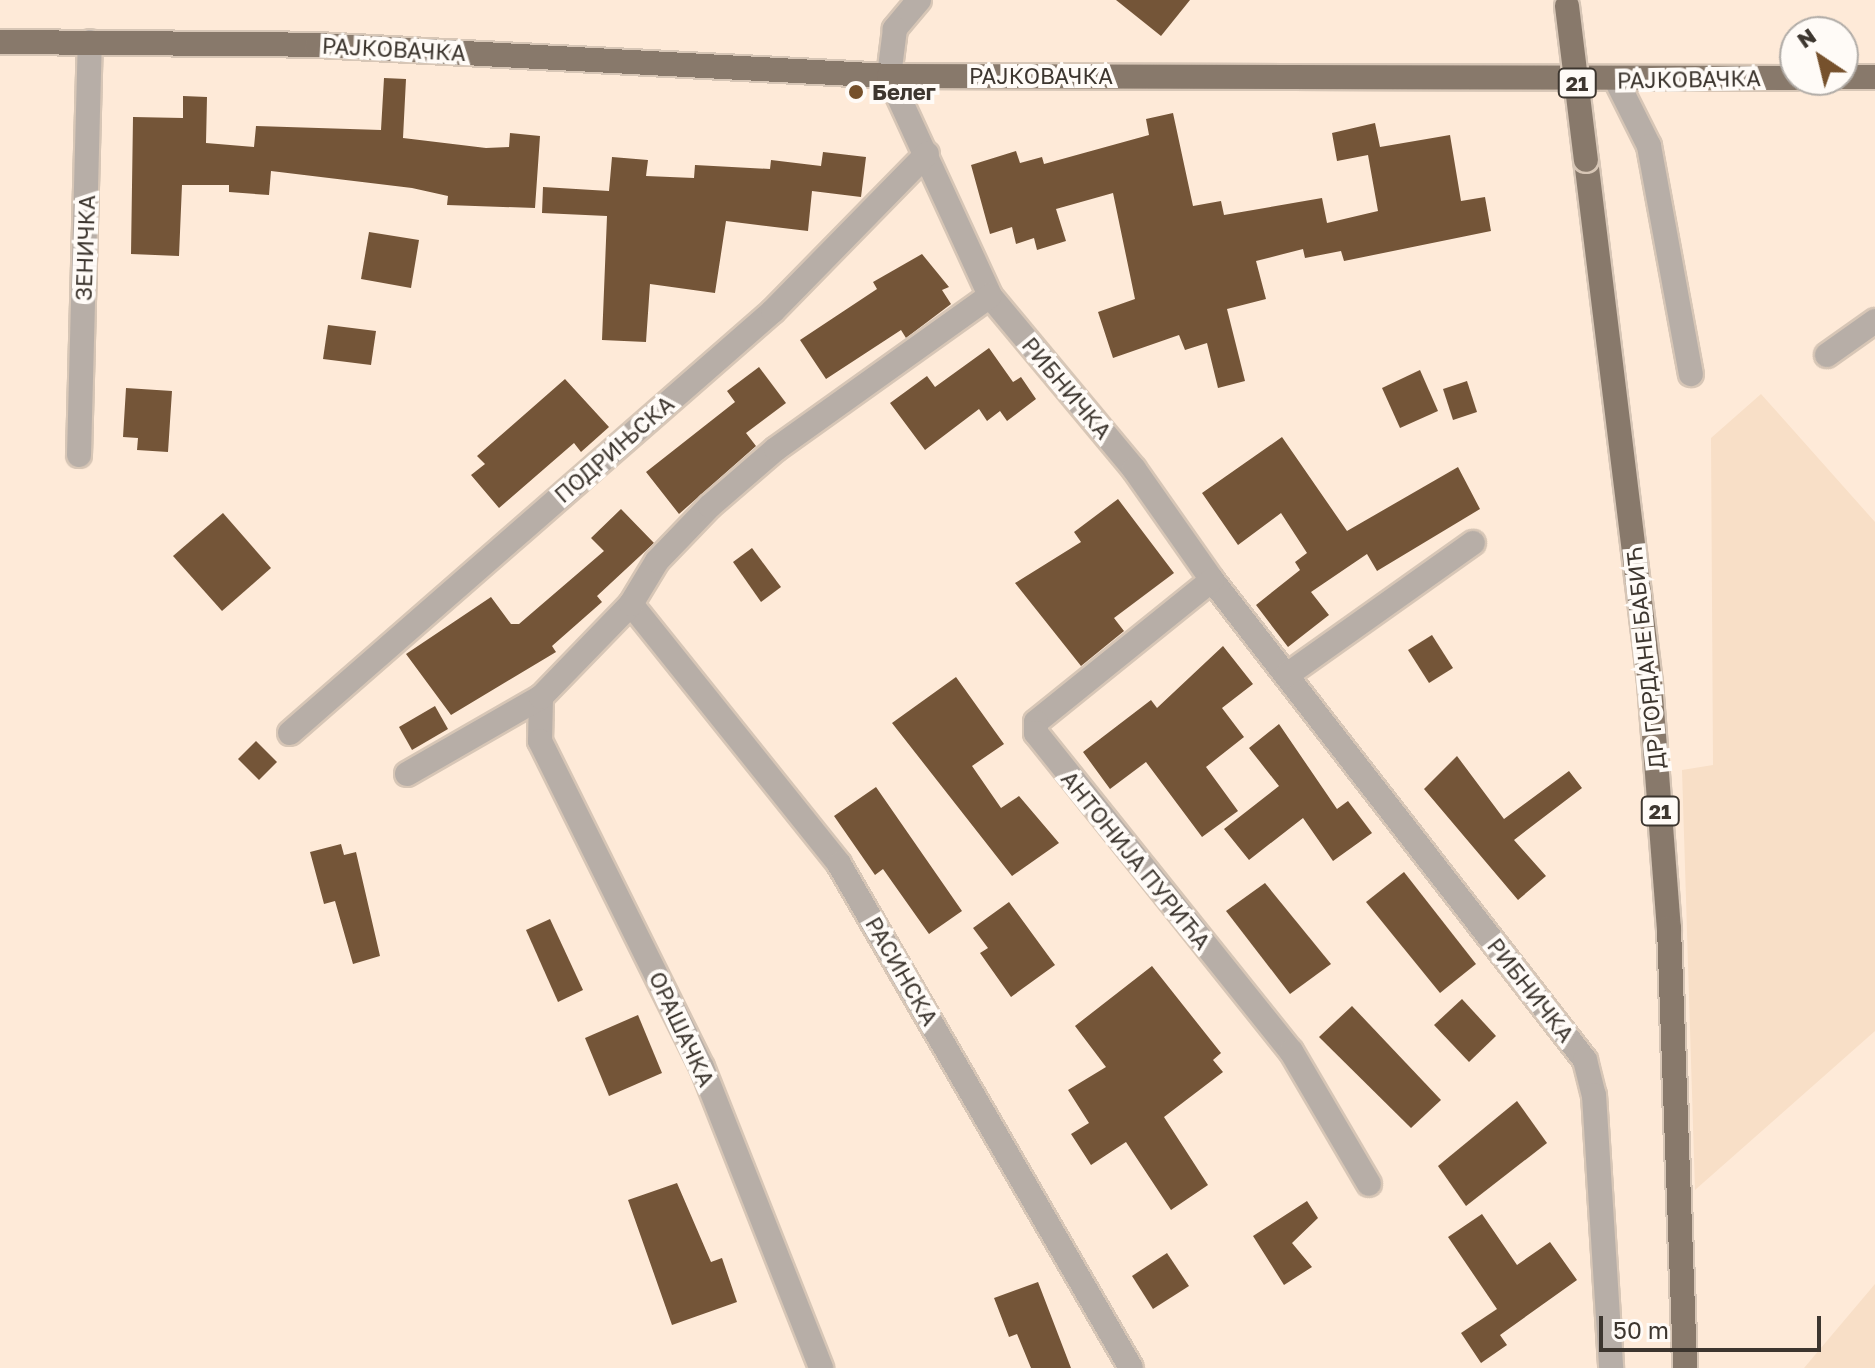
<!DOCTYPE html>
<meta charset="utf-8">
<style>
body{margin:0}
#map{position:relative;width:1875px;height:1368px;overflow:hidden;background:#feead8;font-family:"Golos Text",sans-serif}
div>[style]{position:absolute}
[style*='--x']{left:calc(var(--x)*1px);top:calc(var(--y)*1px);width:calc(var(--w)*1px);rotate:calc(var(--a)*1deg)}
.built>*{inset:0;background:#f8dfc7}
.building>*{inset:0;background:#745538}
.roads{filter:drop-shadow(2px 0 #d7c6b6) drop-shadow(-2px 0 #d7c6b6) drop-shadow(0 2px #d7c6b6) drop-shadow(0 -2px #d7c6b6)}
.minor>*{height:24px;margin:-12px;padding:0 12px;transform-origin:12px;border-radius:12px;background:#b7aea7}
.major>*{height:24px;margin:-12px;padding:0 12px;transform-origin:12px;border-radius:12px;background:#88796b}
.bridges{filter:drop-shadow(2px 0 #d7c6b6) drop-shadow(-2px 0 #d7c6b6) drop-shadow(0 2px #d7c6b6) drop-shadow(0 -2px #d7c6b6)}
.major-bridge>*{height:24px;margin:-12px;padding:0 12px;transform-origin:12px;border-radius:12px;background:#88796b}
.dots>*{width:22px;height:22px;translate:-50% -50%;box-sizing:border-box;border:4px solid #fffbf7;border-radius:50%}
span{translate:-50% -50%;white-space:nowrap;text-align:center;line-height:1.15;-webkit-text-stroke:8px #fffbf7;paint-order:stroke}
.shield-label span{padding:2px 6px;background:#fffbf7;border:2px solid;border-radius:6px;-webkit-text-stroke-width:0}
.shield-label{font-size:20px;color:#3d362f;font-weight:700}
.street-label{font-size:22px;color:#3d362f}
.poi-label{font-size:22px;color:#3d362f;font-weight:700}
.left{translate:0 -50%;text-align:left}
.north{position:absolute;left:1779px;top:16px;width:80px;height:80px;box-sizing:border-box;background:#fffbf7;border:2px solid #b1aca7;border-radius:50%;rotate:325deg;font-size:22px;font-weight:700;line-height:32px;text-align:center;color:#3d362f}
.north::after{content:'';display:block;margin:auto;width:28px;height:36px;background:#76512c;clip-path:polygon(50% 0,100% 100%,50% 72%,0 100%)}
.scale{position:absolute;left:1599px;top:1316px;width:222px;height:36px;box-sizing:border-box;border:4px solid #3d362f;border-top:0;padding-left:10px;font-size:24px;line-height:28px;white-space:nowrap;color:#3d362f;-webkit-text-stroke:6px #fffbf7;paint-order:stroke}
</style>
<div id="map">
<div class="built">
<div style="clip-path:polygon(1761px 394px,1875px 522px,1875px 1031px,1695px 1190px,1682px 770px,1713px 765px,1711px 438px)"></div>
<div style="clip-path:polygon(1875px 1284px,1875px 1368px,1804px 1368px)"></div>
</div>
<div class="building">
<div style="clip-path:polygon(1116px 0,1190px 0,1161px 36px)"></div>
<div style="clip-path:polygon(384px 78px,406px 79px,403px 138px,486px 148px,509px 147px,510px 133px,540px 136px,535px 208px,447px 205px,448px 196px,412px 188px,271px 171px,269px 195px,229px 192px,229px 185px,182px 185px,179px 256px,131px 254px,133px 117px,183px 118px,183px 96px,207px 97px,206px 143px,254px 147px,256px 126px,381px 130px)"></div>
<div style="clip-path:polygon(1173px 113px,1193px 206px,1221px 201px,1224px 215px,1322px 198px,1327px 223px,1378px 211px,1368px 155px,1337px 161px,1332px 133px,1375px 123px,1380px 147px,1450px 135px,1461px 201px,1485px 197px,1491px 231px,1344px 261px,1341px 251px,1305px 258px,1303px 249px,1256px 261px,1266px 299px,1227px 309px,1245px 381px,1218px 388px,1207px 343px,1185px 350px,1179px 335px,1113px 358px,1098px 312px,1135px 299px,1113px 193px,1056px 209px,1066px 241px,1037px 250px,1034px 238px,1016px 244px,1012px 227px,990px 234px,971px 165px,1016px 151px,1020px 163px,1042px 157px,1044px 164px,1149px 135px,1146px 119px)"></div>
<div style="clip-path:polygon(823px 152px,866px 157px,861px 197px,812px 191px,808px 231px,726px 221px,715px 293px,650px 284px,646px 342px,602px 340px,607px 216px,542px 213px,543px 187px,609px 191px,612px 157px,648px 160px,646px 176px,694px 178px,695px 165px,770px 169px,771px 160px,821px 166px)"></div>
<div style="clip-path:polygon(369px 232px,419px 240px,411px 288px,361px 279px)"></div>
<div style="clip-path:polygon(922px 254px,949px 287px,942px 290px,951px 304px,906px 338px,901px 330px,826px 379px,800px 340px,877px 289px,873px 282px)"></div>
<div style="clip-path:polygon(328px 325px,376px 331px,371px 365px,323px 359px)"></div>
<div style="clip-path:polygon(989px 348px,1013px 382px,1021px 377px,1036px 399px,1007px 421px,1000px 411px,987px 421px,979px 409px,925px 450px,890px 403px,927px 376px,935px 387px)"></div>
<div style="clip-path:polygon(759px 367px,786px 403px,746px 433px,756px 446px,679px 514px,646px 472px,735px 402px,727px 391px)"></div>
<div style="clip-path:polygon(1420px 370px,1438px 411px,1400px 428px,1382px 388px)"></div>
<div style="clip-path:polygon(565px 379px,609px 427px,581px 452px,574px 443px,499px 508px,471px 475px,485px 464px,477px 456px)"></div>
<div style="clip-path:polygon(1467px 381px,1477px 412px,1453px 420px,1443px 389px)"></div>
<div style="clip-path:polygon(126px 388px,172px 391px,168px 452px,137px 450px,138px 438px,123px 437px)"></div>
<div style="clip-path:polygon(1282px 437px,1347px 531px,1458px 467px,1480px 509px,1377px 571px,1367px 554px,1311px 592px,1329px 615px,1288px 647px,1256px 605px,1300px 570px,1295px 562px,1307px 553px,1281px 513px,1238px 545px,1202px 493px)"></div>
<div style="clip-path:polygon(1118px 499px,1174px 573px,1114px 618px,1124px 631px,1081px 666px,1015px 583px,1081px 542px,1074px 532px)"></div>
<div style="clip-path:polygon(621px 509px,654px 543px,597px 596px,602px 602px,552px 646px,556px 652px,451px 715px,406px 654px,491px 597px,511px 624px,519px 624px,604px 551px,591px 538px)"></div>
<div style="clip-path:polygon(223px 513px,271px 568px,222px 611px,173px 556px)"></div>
<div style="clip-path:polygon(752px 548px,781px 587px,761px 602px,733px 562px)"></div>
<div style="clip-path:polygon(1432px 635px,1453px 668px,1429px 683px,1408px 650px)"></div>
<div style="clip-path:polygon(1223px 646px,1253px 684px,1222px 708px,1244px 737px,1206px 767px,1238px 811px,1202px 837px,1146px 762px,1110px 789px,1083px 752px,1151px 700px,1157px 708px)"></div>
<div style="clip-path:polygon(956px 677px,1004px 744px,972px 766px,1001px 808px,1019px 796px,1059px 843px,1012px 876px,892px 723px)"></div>
<div style="clip-path:polygon(435px 706px,448px 729px,412px 750px,399px 727px)"></div>
<div style="clip-path:polygon(1279px 724px,1337px 809px,1348px 801px,1372px 833px,1333px 861px,1303px 818px,1249px 860px,1224px 829px,1279px 786px,1249px 748px)"></div>
<div style="clip-path:polygon(256px 741px,277px 762px,259px 780px,238px 759px)"></div>
<div style="clip-path:polygon(1457px 756px,1504px 819px,1569px 771px,1582px 788px,1514px 840px,1546px 876px,1518px 900px,1424px 789px)"></div>
<div style="clip-path:polygon(876px 787px,962px 911px,929px 934px,883px 869px,875px 875px,834px 816px)"></div>
<div style="clip-path:polygon(341px 844px,344px 855px,356px 852px,380px 956px,353px 964px,335px 901px,324px 904px,310px 852px)"></div>
<div style="clip-path:polygon(1404px 872px,1476px 964px,1440px 993px,1366px 902px)"></div>
<div style="clip-path:polygon(1265px 883px,1331px 964px,1290px 994px,1226px 911px)"></div>
<div style="clip-path:polygon(1009px 902px,1055px 965px,1011px 997px,980px 953px,988px 948px,973px 928px)"></div>
<div style="clip-path:polygon(550px 919px,583px 990px,558px 1002px,526px 930px)"></div>
<div style="clip-path:polygon(1152px 966px,1221px 1053px,1213px 1060px,1223px 1072px,1164px 1117px,1208px 1185px,1171px 1210px,1126px 1142px,1091px 1165px,1071px 1134px,1089px 1123px,1068px 1090px,1106px 1067px,1075px 1026px)"></div>
<div style="clip-path:polygon(1462px 999px,1496px 1036px,1469px 1062px,1434px 1025px)"></div>
<div style="clip-path:polygon(1352px 1006px,1441px 1100px,1411px 1128px,1319px 1037px)"></div>
<div style="clip-path:polygon(638px 1015px,662px 1073px,609px 1096px,585px 1038px)"></div>
<div style="clip-path:polygon(1517px 1101px,1547px 1143px,1466px 1206px,1438px 1166px)"></div>
<div style="clip-path:polygon(677px 1183px,711px 1262px,722px 1258px,737px 1302px,672px 1325px,628px 1200px)"></div>
<div style="clip-path:polygon(1307px 1201px,1318px 1218px,1292px 1243px,1312px 1267px,1284px 1285px,1253px 1236px)"></div>
<div style="clip-path:polygon(1482px 1214px,1517px 1265px,1550px 1242px,1577px 1280px,1500px 1335px,1507px 1345px,1481px 1363px,1461px 1333px,1497px 1309px,1448px 1237px)"></div>
<div style="clip-path:polygon(1167px 1253px,1189px 1286px,1153px 1309px,1132px 1276px)"></div>
<div style="clip-path:polygon(1038px 1282px,1071px 1368px,1031px 1368px,1017px 1334px,1009px 1337px,994px 1298px)"></div>
</div>
<div class="roads">
<div class="minor">
<div style="--x:919;--y:0;--w:38;--a:130"></div>
<div style="--x:895;--y:29;--w:47;--a:97.3"></div>
<div style="--x:889;--y:76;--w:242;--a:65.3"></div>
<div style="--x:990;--y:296;--w:225;--a:50.2"></div>
<div style="--x:1134;--y:469;--w:136;--a:54.9"></div>
<div style="--x:1212;--y:580;--w:608;--a:52.15"></div>
<div style="--x:1585;--y:1060;--w:36;--a:76"></div>
<div style="--x:1594;--y:1095;--w:274;--a:86.4"></div>
<div style="--x:1616;--y:80;--w:74;--a:63.4"></div>
<div style="--x:1649;--y:146;--w:232;--a:79.6"></div>
<div style="--x:1827;--y:355;--w:59;--a:-35.3"></div>
<div style="--x:79;--y:455;--w:413;--a:-88.5"></div>
<div style="--x:1212;--y:580;--w:226;--a:141.1"></div>
<div style="--x:1036;--y:722;--w:11;--a:90"></div>
<div style="--x:1036;--y:733;--w:408;--a:51.3"></div>
<div style="--x:1291;--y:1051;--w:154;--a:59.6"></div>
<div style="--x:631;--y:604;--w:333;--a:51.3"></div>
<div style="--x:839;--y:864;--w:582;--a:59.91"></div>
<div style="--x:1287;--y:675;--w:228;--a:-35.4"></div>
<div style="--x:541;--y:697;--w:44;--a:91.3"></div>
<div style="--x:540;--y:741;--w:364;--a:63.6"></div>
<div style="--x:702;--y:1067;--w:324;--a:68.4"></div>
<div style="--x:290;--y:733;--w:641;--a:-41.14"></div>
<div style="--x:773;--y:311;--w:220;--a:-45.6"></div>
<div style="--x:407;--y:774;--w:155;--a:-29.9"></div>
<div style="--x:541;--y:697;--w:129;--a:-45.9"></div>
<div style="--x:631;--y:604;--w:50;--a:-58.8"></div>
<div style="--x:657;--y:561;--w:76;--a:-46.1"></div>
<div style="--x:710;--y:506;--w:87;--a:-40.8"></div>
<div style="--x:776;--y:449;--w:263;--a:-35.6"></div>
</div>
<div class="major">
<div style="--x:0;--y:42;--w:317;--a:0.5"></div>
<div style="--x:317;--y:45;--w:573;--a:3.1"></div>
<div style="--x:889;--y:76;--w:906;--a:0.13"></div>
<div style="--x:1843;--y:77;--w:32;--a:0"></div>
<div style="--x:1586;--y:160;--w:527;--a:83.02"></div>
<div style="--x:1650;--y:683;--w:246;--a:85.6"></div>
<div style="--x:1669;--y:928;--w:440;--a:87.9"></div>
</div>
</div>
<div class="bridges">
<div class="major-bridge">
<div style="--x:1567;--y:6;--w:155;--a:83"></div>
</div>
</div>
<div class="dots">
<div style="left:856px;top:92px;background:#76512c"></div>
</div>
<div class="shield-label">
<span style="left:1577px;top:83px">21</span>
<span style="left:1660px;top:811px">21</span>
</div>
<div class="street-label">
<span style="left:394px;top:49px;rotate:3deg">РАЈКОВАЧКА</span>
<span style="left:1041px;top:76px">РАЈКОВАЧКА</span>
<span style="left:1689px;top:79px;rotate:-1deg">РАЈКОВАЧКА</span>
<span style="left:85px;top:248px;rotate:-88deg">ЗЕНИЧКА</span>
<span style="left:1067px;top:388px;rotate:50deg">РИБНИЧКА</span>
<span style="left:614px;top:449px;rotate:-41deg">ПОДРИЊСКА</span>
<span style="left:1645px;top:658px;rotate:-96deg">ДР ГОРДАНЕ БАБИЋ</span>
<span style="left:1136px;top:860px;rotate:51deg">АНТОНИЈА ПУРИЋА</span>
<span style="left:902px;top:971px;rotate:60deg">РАСИНСКА</span>
<span style="left:1531px;top:990px;rotate:52deg">РИБНИЧКА</span>
<span style="left:682px;top:1029px;rotate:65deg">ОРАШАЧКА</span>
</div>
<div class="poi-label">
<span class="left" style="left:872px;top:92px">Белег</span>
</div>
<div class="north">N</div>
<div class="scale">50 m</div>
</div>
